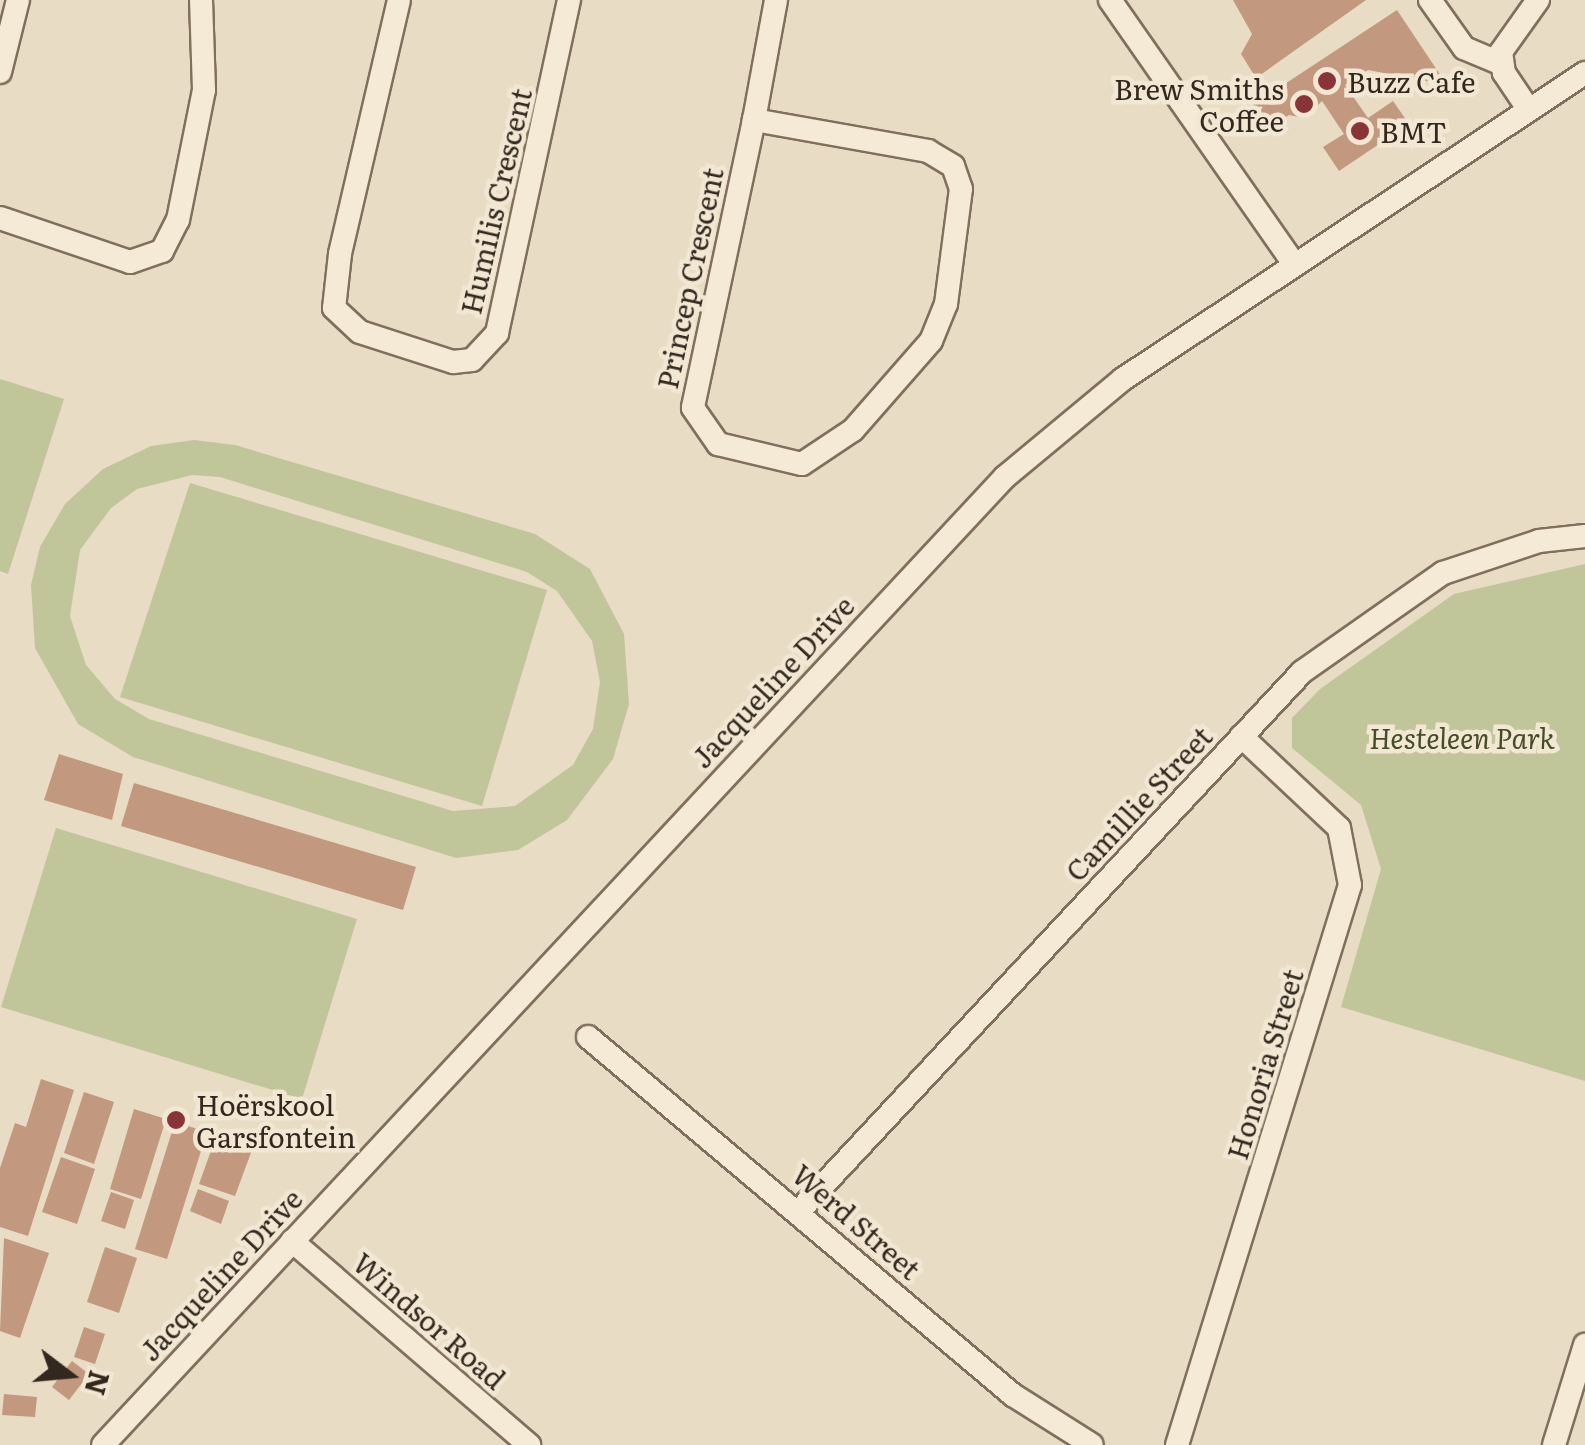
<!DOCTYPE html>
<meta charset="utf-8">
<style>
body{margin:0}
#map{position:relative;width:1585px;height:1445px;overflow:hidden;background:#e8dcc4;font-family:Literata,serif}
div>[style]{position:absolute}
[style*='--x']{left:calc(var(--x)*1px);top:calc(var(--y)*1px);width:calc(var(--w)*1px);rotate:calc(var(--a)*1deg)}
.green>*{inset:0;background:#c1c59a}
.building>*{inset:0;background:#c2987e}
.roads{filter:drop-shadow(2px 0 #816f5d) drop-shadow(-2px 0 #816f5d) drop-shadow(0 2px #816f5d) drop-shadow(0 -2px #816f5d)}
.minor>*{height:22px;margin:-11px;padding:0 11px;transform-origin:11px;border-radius:11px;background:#f4ead6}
.dots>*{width:28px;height:28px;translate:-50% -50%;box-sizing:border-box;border:5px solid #f1e7d3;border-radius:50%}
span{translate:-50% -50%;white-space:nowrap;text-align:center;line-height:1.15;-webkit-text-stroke:9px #f1e7d3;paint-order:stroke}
.poi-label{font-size:28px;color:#33281f}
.left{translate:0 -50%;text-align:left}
.right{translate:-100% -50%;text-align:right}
.street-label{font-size:28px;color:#33281f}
.park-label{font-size:28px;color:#454d28;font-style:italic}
.north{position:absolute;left:20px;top:1325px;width:100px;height:100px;-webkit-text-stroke:8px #f1e7d3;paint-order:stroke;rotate:106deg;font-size:28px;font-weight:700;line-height:40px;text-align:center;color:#33281f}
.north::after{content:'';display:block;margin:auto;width:35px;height:45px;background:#33281f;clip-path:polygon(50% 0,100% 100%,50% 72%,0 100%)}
</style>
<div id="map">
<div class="green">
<div style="clip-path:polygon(0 379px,64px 399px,8px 574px,0 571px)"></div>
<div style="clip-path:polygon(evenodd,194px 440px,235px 445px,535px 534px,590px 569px,624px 634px,629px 704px,613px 759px,567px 820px,518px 850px,456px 858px,133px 757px,78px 724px,35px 648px,31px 585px,40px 547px,65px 504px,103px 469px,151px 446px,194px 440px,192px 475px,220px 477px,527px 572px,557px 591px,592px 641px,600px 682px,593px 729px,573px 765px,515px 806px,453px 811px,149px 719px,115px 699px,86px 665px,70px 616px,80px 550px,111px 508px,137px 489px,192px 475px)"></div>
<div style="clip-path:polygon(190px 483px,547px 590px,482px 806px,120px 697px)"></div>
<div style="clip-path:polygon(1585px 564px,1585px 1081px,1341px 1007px,1381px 869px,1361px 805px,1292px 748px,1292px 718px,1320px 689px,1454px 594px)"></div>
<div style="clip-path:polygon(56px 828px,357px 919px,302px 1099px,1px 1007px)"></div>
</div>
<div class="building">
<div style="clip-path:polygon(1233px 0,1366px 0,1256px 78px,1241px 54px,1252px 34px)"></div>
<div style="clip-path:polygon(1397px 10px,1447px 85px,1368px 70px,1345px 85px,1368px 118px,1393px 101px,1409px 124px,1339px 171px,1323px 147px,1344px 134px,1322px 101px,1305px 118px,1289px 115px,1266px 131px,1250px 107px)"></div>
<div style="clip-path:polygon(59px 754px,123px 774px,112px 820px,44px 800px)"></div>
<div style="clip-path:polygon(134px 783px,416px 867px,403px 910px,121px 826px)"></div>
<div style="clip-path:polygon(41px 1079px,74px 1090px,28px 1236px,0 1227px,0 1168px,15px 1123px,26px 1127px)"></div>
<div style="clip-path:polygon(84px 1092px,114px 1102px,94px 1164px,64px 1153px)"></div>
<div style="clip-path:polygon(134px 1109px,166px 1119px,141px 1199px,110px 1189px)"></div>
<div style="clip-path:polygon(175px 1122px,207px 1132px,167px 1259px,135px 1249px)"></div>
<div style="clip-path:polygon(216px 1137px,252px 1150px,235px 1196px,199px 1184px)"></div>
<div style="clip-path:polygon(61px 1157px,95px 1169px,77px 1224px,42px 1212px)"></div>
<div style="clip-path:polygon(198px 1189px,229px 1201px,221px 1224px,190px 1211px)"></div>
<div style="clip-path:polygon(111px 1192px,134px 1200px,125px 1229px,101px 1221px)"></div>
<div style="clip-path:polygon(4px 1238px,49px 1253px,20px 1338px,0 1331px)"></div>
<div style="clip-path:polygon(105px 1247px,137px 1258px,119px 1313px,87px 1302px)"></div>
<div style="clip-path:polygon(84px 1327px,105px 1334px,95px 1364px,74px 1357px)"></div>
<div style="clip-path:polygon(72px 1361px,89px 1374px,69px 1400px,52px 1387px)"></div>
<div style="clip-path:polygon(4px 1394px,37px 1397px,35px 1417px,2px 1415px)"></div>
</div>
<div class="roads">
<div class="minor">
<div style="--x:399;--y:0;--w:261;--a:103.1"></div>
<div style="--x:340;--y:254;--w:54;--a:96.3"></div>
<div style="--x:334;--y:308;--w:35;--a:43"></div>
<div style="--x:360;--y:332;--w:98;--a:17.9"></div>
<div style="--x:453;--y:362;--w:19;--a:-6"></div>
<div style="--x:472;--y:360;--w:37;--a:-47"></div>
<div style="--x:497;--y:333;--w:341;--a:-77.8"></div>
<div style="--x:1110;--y:0;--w:322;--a:55.1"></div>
<div style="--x:1430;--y:0;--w:59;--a:54.7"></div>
<div style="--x:1464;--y:48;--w:39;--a:23"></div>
<div style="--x:0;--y:72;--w:74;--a:-76"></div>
<div style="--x:1529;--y:110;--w:45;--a:-124"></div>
<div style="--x:1504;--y:73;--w:21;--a:-98"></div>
<div style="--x:1501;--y:52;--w:64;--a:-54.6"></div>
<div style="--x:754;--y:120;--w:294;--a:102"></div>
<div style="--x:693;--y:408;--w:44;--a:55.2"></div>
<div style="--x:718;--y:444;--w:86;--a:13.4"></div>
<div style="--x:802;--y:464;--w:61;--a:-33.7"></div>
<div style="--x:853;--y:430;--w:118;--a:-48.8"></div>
<div style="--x:931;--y:341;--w:40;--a:-68"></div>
<div style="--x:946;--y:304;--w:116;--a:-82.6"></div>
<div style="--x:961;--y:189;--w:24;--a:-109"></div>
<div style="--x:953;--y:166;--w:29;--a:-149"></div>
<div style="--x:928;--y:151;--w:177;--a:-169.9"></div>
<div style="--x:754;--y:120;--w:122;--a:-79.6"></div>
<div style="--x:0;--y:218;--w:137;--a:18.7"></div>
<div style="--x:130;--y:262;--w:34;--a:-19"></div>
<div style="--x:162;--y:251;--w:35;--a:-63"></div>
<div style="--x:178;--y:220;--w:133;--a:-78.7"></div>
<div style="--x:204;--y:90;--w:90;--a:-91.9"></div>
<div style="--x:588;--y:1037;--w:556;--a:40.11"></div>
<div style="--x:1013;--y:1395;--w:93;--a:32.3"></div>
<div style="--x:800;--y:1210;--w:736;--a:-46.98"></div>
<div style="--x:1302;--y:672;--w:172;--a:-35.1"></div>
<div style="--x:1443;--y:573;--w:101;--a:-18.4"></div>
<div style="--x:1539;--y:541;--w:46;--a:-6.2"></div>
<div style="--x:292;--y:1241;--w:313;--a:40.7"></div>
<div style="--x:103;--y:1445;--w:1323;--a:-47.02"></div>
<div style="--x:1005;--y:477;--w:153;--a:-39.7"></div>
<div style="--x:1123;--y:379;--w:554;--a:-33.52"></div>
<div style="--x:1177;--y:1445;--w:586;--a:-72.83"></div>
<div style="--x:1350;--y:885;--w:58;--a:-100.9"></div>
<div style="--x:1339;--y:828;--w:134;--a:-136.8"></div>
<div style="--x:1554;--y:1445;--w:105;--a:-72.8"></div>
</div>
</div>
<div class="dots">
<div style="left:1327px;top:81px;background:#893438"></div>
<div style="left:1304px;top:104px;background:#893438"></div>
<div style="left:1360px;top:131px;background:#893438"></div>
<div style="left:176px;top:1120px;background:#893438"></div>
</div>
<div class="poi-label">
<span class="left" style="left:1347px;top:81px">Buzz Cafe</span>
<span class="right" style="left:1284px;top:104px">Brew Smiths<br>Coffee</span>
<span class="left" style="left:1380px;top:131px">BMT</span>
<span class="left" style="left:196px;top:1120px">Hoërskool<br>Garsfontein</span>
</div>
<div class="street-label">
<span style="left:495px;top:201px;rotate:-77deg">Humilis Crescent</span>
<span style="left:689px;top:278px;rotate:-78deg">Princep Crescent</span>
<span style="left:772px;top:681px;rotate:-47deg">Jacqueline Drive</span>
<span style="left:1138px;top:803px;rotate:-47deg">Camillie Street</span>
<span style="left:1264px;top:1064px;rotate:-73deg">Honoria Street</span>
<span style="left:857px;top:1221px;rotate:41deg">Werd Street</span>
<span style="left:220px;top:1274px;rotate:-47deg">Jacqueline Drive</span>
<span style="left:430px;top:1320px;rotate:41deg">Windsor Road</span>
</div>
<div class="park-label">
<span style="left:1462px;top:737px">Hesteleen Park</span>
</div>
<div class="north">N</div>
</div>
